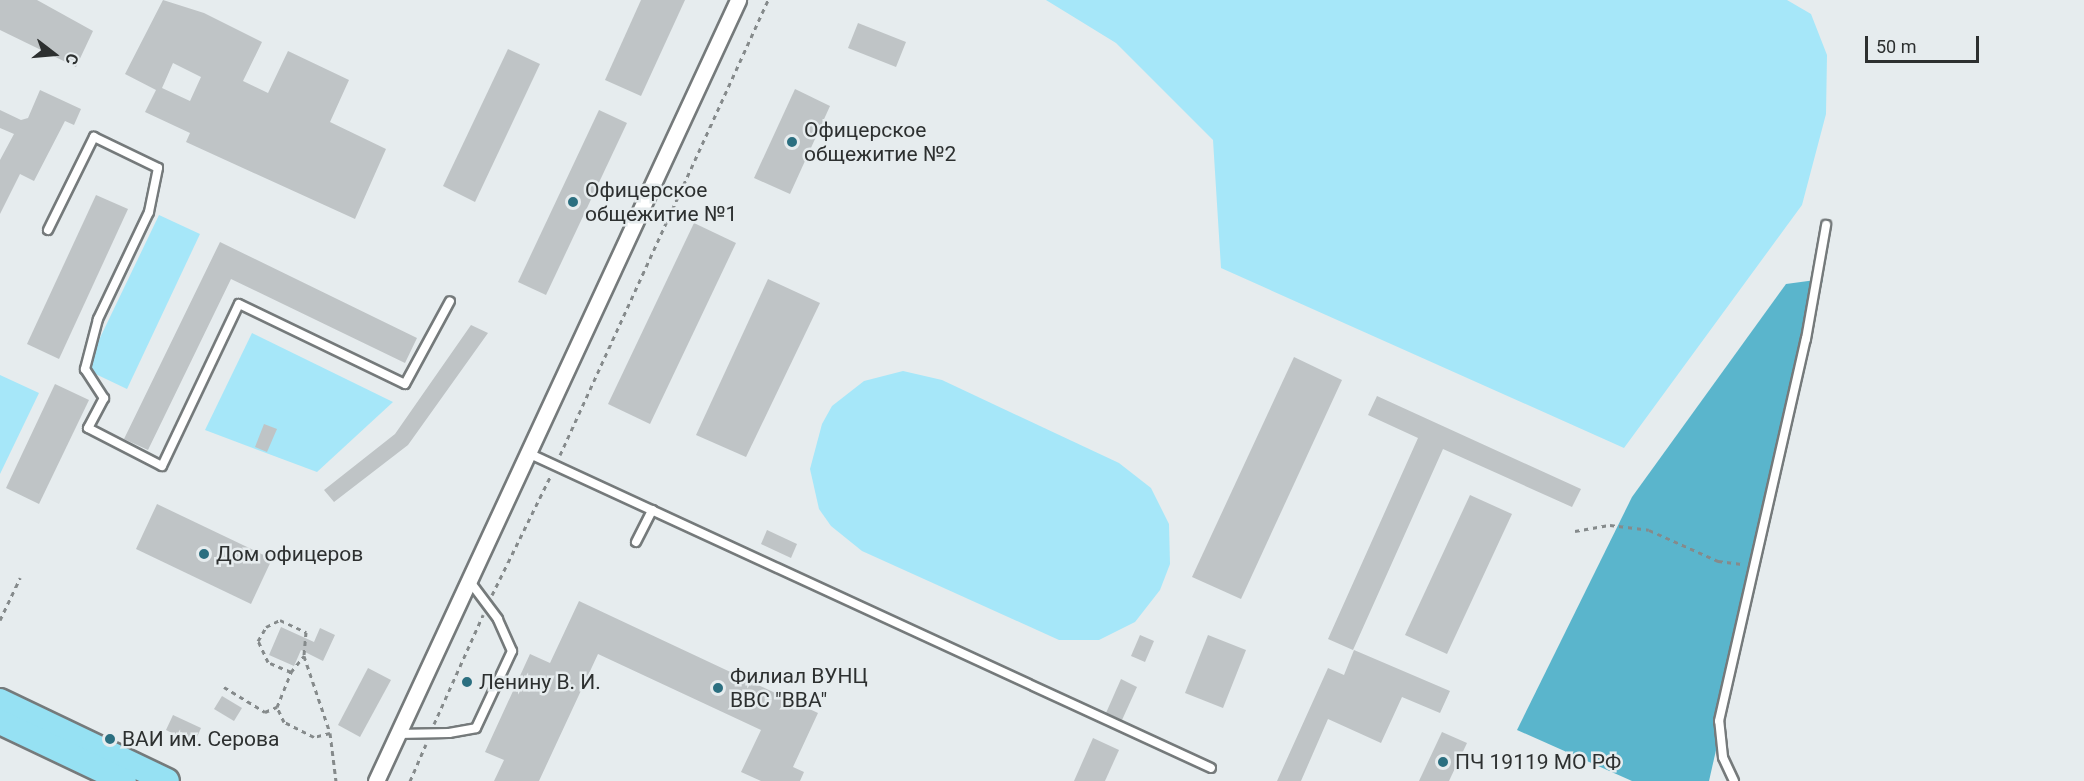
<!DOCTYPE html>
<meta charset="utf-8">
<style>
body{margin:0}
#map{position:relative;width:2084px;height:781px;overflow:hidden;background:#e6ecee;font-family:Roboto,sans-serif}
div>[style]{position:absolute}
[style*='--x']{left:calc(var(--x)*1px);top:calc(var(--y)*1px);width:calc(var(--w)*1px);rotate:calc(var(--a)*1deg)}
.green>*{inset:0;background:#a6e7f9}
.forest>*{inset:0;background:#5ab5cc}
.building>*{inset:0;background:#bfc4c6}
.path>*{height:3px;margin-top:-1.5px;transform-origin:0;background:repeating-linear-gradient(90deg,#858a8b 0 4.5px,transparent 0 9px)}
.roads{filter:drop-shadow(2px 0 #757a7b) drop-shadow(-2px 0 #757a7b) drop-shadow(0 2px #757a7b) drop-shadow(0 -2px #757a7b)}
.lane>*{height:8px;margin:-4px;padding:0 4px;transform-origin:4px;border-radius:4px;background:#fff}
.street>*{height:15px;margin:-7.5px;padding:0 7.5px;transform-origin:7.5px;border-radius:7.5px;background:#fff}
.primary>*{height:24px;margin:-12px;padding:0 12px;transform-origin:12px;border-radius:12px;background:#96e1f3}
.dots>*{width:16px;height:16px;translate:-50% -50%;box-sizing:border-box;border:3px solid #e6ecee;border-radius:50%}
span{translate:-50% -50%;white-space:nowrap;text-align:center;line-height:1.15;-webkit-text-stroke:5px #e6ecee;paint-order:stroke}
.poi-label{font-size:21px;color:#2d3030}
.left{translate:0 -50%;text-align:left}
.north{position:absolute;left:24px;top:24px;width:60px;height:60px;-webkit-text-stroke:4px #e6ecee;paint-order:stroke;rotate:106deg;font-size:16px;font-weight:700;line-height:24px;text-align:center;color:#2d3030}
.north::after{content:'';display:block;margin:auto;width:21px;height:27px;background:#2d3030;clip-path:polygon(50% 0,100% 100%,50% 72%,0 100%)}
.scale{position:absolute;left:1865px;top:36px;width:114px;height:27px;box-sizing:border-box;border:3px solid #2d3030;border-top:0;padding-left:8px;font-size:18px;line-height:21px;white-space:nowrap;color:#2d3030;-webkit-text-stroke:4px #e6ecee;paint-order:stroke}
</style>
<div id="map">
<div class="green">
<div style="clip-path:polygon(1046px 0,1787px 0,1811px 14px,1827px 55px,1826px 114px,1802px 205px,1624px 448px,1221px 268px,1213px 140px,1116px 43px)"></div>
<div style="clip-path:polygon(159px 215px,200px 234px,127px 389px,85px 369px)"></div>
<div style="clip-path:polygon(252px 333px,393px 402px,317px 472px,205px 430px)"></div>
<div style="clip-path:polygon(903px 371px,942px 380px,1119px 463px,1151px 488px,1169px 524px,1170px 564px,1160px 590px,1135px 622px,1099px 640px,1059px 640px,862px 551px,831px 526px,819px 509px,810px 469px,822px 424px,832px 406px,864px 381px)"></div>
<div style="clip-path:polygon(0 375px,39px 393px,0 474px)"></div>
</div>
<div class="forest">
<div style="clip-path:polygon(1823px 279px,1709px 781px,1632px 781px,1517px 730px,1632px 497px,1786px 284px)"></div>
</div>
<div class="building">
<div style="clip-path:polygon(0 0,37px 0,93px 31px,76px 67px,0 30px)"></div>
<div style="clip-path:polygon(evenodd,163px 0,204px 13px,262px 42px,243px 81px,268px 93px,288px 51px,349px 80px,330px 122px,386px 149px,355px 219px,186px 142px,190px 133px,145px 112px,156px 90px,125px 74px,163px 0,173px 63px,201px 77px,190px 101px,162px 88px,173px 63px)"></div>
<div style="clip-path:polygon(641px 0,685px 0,641px 96px,605px 80px)"></div>
<div style="clip-path:polygon(858px 23px,906px 42px,896px 67px,848px 48px)"></div>
<div style="clip-path:polygon(508px 49px,540px 64px,475px 202px,443px 186px)"></div>
<div style="clip-path:polygon(795px 89px,830px 106px,790px 194px,754px 178px)"></div>
<div style="clip-path:polygon(40px 90px,81px 109px,74px 125px,65px 121px,34px 181px,20px 174px,0 214px,0 160px,14px 134px,0 128px,0 110px,21px 120px,28px 118px)"></div>
<div style="clip-path:polygon(599px 110px,627px 123px,546px 295px,518px 282px)"></div>
<div style="clip-path:polygon(96px 195px,128px 209px,59px 359px,27px 344px)"></div>
<div style="clip-path:polygon(694px 223px,736px 243px,650px 424px,608px 404px)"></div>
<div style="clip-path:polygon(220px 242px,417px 338px,405px 363px,231px 279px,148px 450px,124px 439px)"></div>
<div style="clip-path:polygon(768px 279px,820px 303px,746px 457px,696px 435px)"></div>
<div style="clip-path:polygon(471px 325px,488px 333px,408px 445px,334px 502px,324px 490px,395px 434px)"></div>
<div style="clip-path:polygon(1294px 357px,1342px 380px,1241px 599px,1192px 577px)"></div>
<div style="clip-path:polygon(55px 384px,89px 400px,39px 504px,6px 488px)"></div>
<div style="clip-path:polygon(1377px 396px,1581px 489px,1572px 507px,1443px 449px,1353px 650px,1328px 639px,1418px 438px,1368px 415px)"></div>
<div style="clip-path:polygon(264px 424px,277px 429px,267px 452px,255px 447px)"></div>
<div style="clip-path:polygon(1470px 495px,1512px 514px,1447px 654px,1405px 635px)"></div>
<div style="clip-path:polygon(157px 504px,272px 559px,251px 604px,136px 549px)"></div>
<div style="clip-path:polygon(767px 530px,797px 544px,791px 558px,761px 544px)"></div>
<div style="clip-path:polygon(579px 601px,818px 713px,793px 767px,804px 772px,800px 781px,761px 781px,741px 772px,761px 730px,598px 654px,539px 781px,494px 781px,504px 760px,485px 752px,530px 654px,550px 663px)"></div>
<div style="clip-path:polygon(281px 627px,314px 642px,320px 628px,335px 635px,323px 661px,301px 650px,294px 666px,269px 655px)"></div>
<div style="clip-path:polygon(1140px 635px,1154px 641px,1145px 662px,1131px 656px)"></div>
<div style="clip-path:polygon(1208px 635px,1246px 650px,1223px 708px,1185px 693px)"></div>
<div style="clip-path:polygon(1354px 650px,1450px 691px,1440px 713px,1402px 697px,1381px 743px,1328px 719px,1301px 781px,1277px 781px,1328px 668px,1344px 675px)"></div>
<div style="clip-path:polygon(368px 668px,391px 680px,360px 737px,338px 725px)"></div>
<div style="clip-path:polygon(1121px 679px,1137px 687px,1122px 720px,1106px 713px)"></div>
<div style="clip-path:polygon(222px 696px,242px 708px,234px 721px,214px 709px)"></div>
<div style="clip-path:polygon(173px 715px,201px 728px,194px 744px,166px 730px)"></div>
<div style="clip-path:polygon(1442px 732px,1467px 743px,1449px 781px,1419px 781px)"></div>
<div style="clip-path:polygon(1093px 738px,1119px 750px,1105px 781px,1074px 781px)"></div>
</div>
<div class="path">
<div style="--x:560;--y:455;--w:500;--a:-65.43"></div>
<div style="--x:1575;--y:531;--w:36;--a:-10"></div>
<div style="--x:1610;--y:525;--w:39;--a:7"></div>
<div style="--x:1649;--y:530;--w:76;--a:24.2"></div>
<div style="--x:1718;--y:561;--w:26;--a:7"></div>
<div style="--x:492;--y:595;--w:134;--a:-63.8"></div>
<div style="--x:0;--y:620;--w:47;--a:-64.5"></div>
<div style="--x:291;--y:672;--w:25;--a:-157"></div>
<div style="--x:268;--y:662;--w:23;--a:-115"></div>
<div style="--x:258;--y:641;--w:16;--a:-60"></div>
<div style="--x:266;--y:627;--w:16;--a:-27"></div>
<div style="--x:280;--y:620;--w:29;--a:25"></div>
<div style="--x:306;--y:632;--w:24;--a:95"></div>
<div style="--x:224;--y:687;--w:48;--a:31.4"></div>
<div style="--x:265;--y:712;--w:13;--a:-23"></div>
<div style="--x:434;--y:724;--w:120;--a:-65.8"></div>
<div style="--x:330;--y:733;--w:16;--a:166"></div>
<div style="--x:314;--y:737;--w:34;--a:-153"></div>
<div style="--x:284;--y:722;--w:17;--a:-115"></div>
<div style="--x:277;--y:707;--w:38;--a:-68"></div>
<div style="--x:291;--y:672;--w:21;--a:-51"></div>
<div style="--x:304;--y:656;--w:81;--a:71.3"></div>
<div style="--x:330;--y:733;--w:48;--a:82.9"></div>
<div style="--x:410;--y:781;--w:40;--a:-66.6"></div>
</div>
<div class="roads">
<div class="lane">
<div style="--x:48;--y:230;--w:104;--a:-63.7"></div>
<div style="--x:94;--y:137;--w:71;--a:25.8"></div>
<div style="--x:158;--y:168;--w:45;--a:101.6"></div>
<div style="--x:149;--y:212;--w:119;--a:115.5"></div>
<div style="--x:98;--y:319;--w:52;--a:104.6"></div>
<div style="--x:85;--y:369;--w:35;--a:57"></div>
<div style="--x:104;--y:398;--w:34;--a:118"></div>
<div style="--x:88;--y:428;--w:83;--a:27.2"></div>
<div style="--x:162;--y:466;--w:179;--a:-64.6"></div>
<div style="--x:239;--y:304;--w:184;--a:25.7"></div>
<div style="--x:405;--y:384;--w:94;--a:-61.5"></div>
<div style="--x:528;--y:453;--w:752;--a:24.76"></div>
<div style="--x:636;--y:542;--w:36;--a:-63"></div>
<div style="--x:397;--y:734;--w:52;--a:-1.1"></div>
<div style="--x:449;--y:733;--w:27;--a:-10"></div>
<div style="--x:476;--y:728;--w:85;--a:-64.9"></div>
<div style="--x:512;--y:651;--w:35;--a:-114"></div>
<div style="--x:498;--y:619;--w:50;--a:-126.9"></div>
<div style="--x:1734;--y:781;--w:26;--a:-115"></div>
<div style="--x:1723;--y:757;--w:36;--a:-96"></div>
<div style="--x:1719;--y:721;--w:392;--a:-77.2"></div>
<div style="--x:1806;--y:339;--w:116;--a:-80"></div>
</div>
<div class="street">
<div style="--x:376;--y:781;--w:861;--a:-65.13"></div>
</div>
<div class="primary">
<div style="--x:0;--y:701;--w:185;--a:25.6"></div>
<div style="--x:0;--y:722;--w:137;--a:25.4"></div>
</div>
</div>
<div class="dots">
<div style="left:792px;top:142px;background:#2b6f80"></div>
<div style="left:573px;top:202px;background:#2b6f80"></div>
<div style="left:204px;top:554px;background:#2b6f80"></div>
<div style="left:467px;top:682px;background:#2b6f80"></div>
<div style="left:718px;top:688px;background:#2b6f80"></div>
<div style="left:110px;top:739px;background:#2b6f80"></div>
<div style="left:1443px;top:762px;background:#2b6f80"></div>
</div>
<div class="poi-label">
<span class="left" style="left:804px;top:142px">Офицерское<br>общежитие №2</span>
<span class="left" style="left:585px;top:202px">Офицерское<br>общежитие №1</span>
<span class="left" style="left:216px;top:554px">Дом офицеров</span>
<span class="left" style="left:730px;top:688px">Филиал ВУНЦ<br>ВВС "ВВА"</span>
<span class="left" style="left:479px;top:682px">Ленину В. И.</span>
<span class="left" style="left:122px;top:739px">ВАИ им. Серова</span>
<span class="left" style="left:1455px;top:762px">ПЧ 19119 МО РФ</span>
</div>
<div class="north">С</div>
<div class="scale">50 m</div>
</div>
